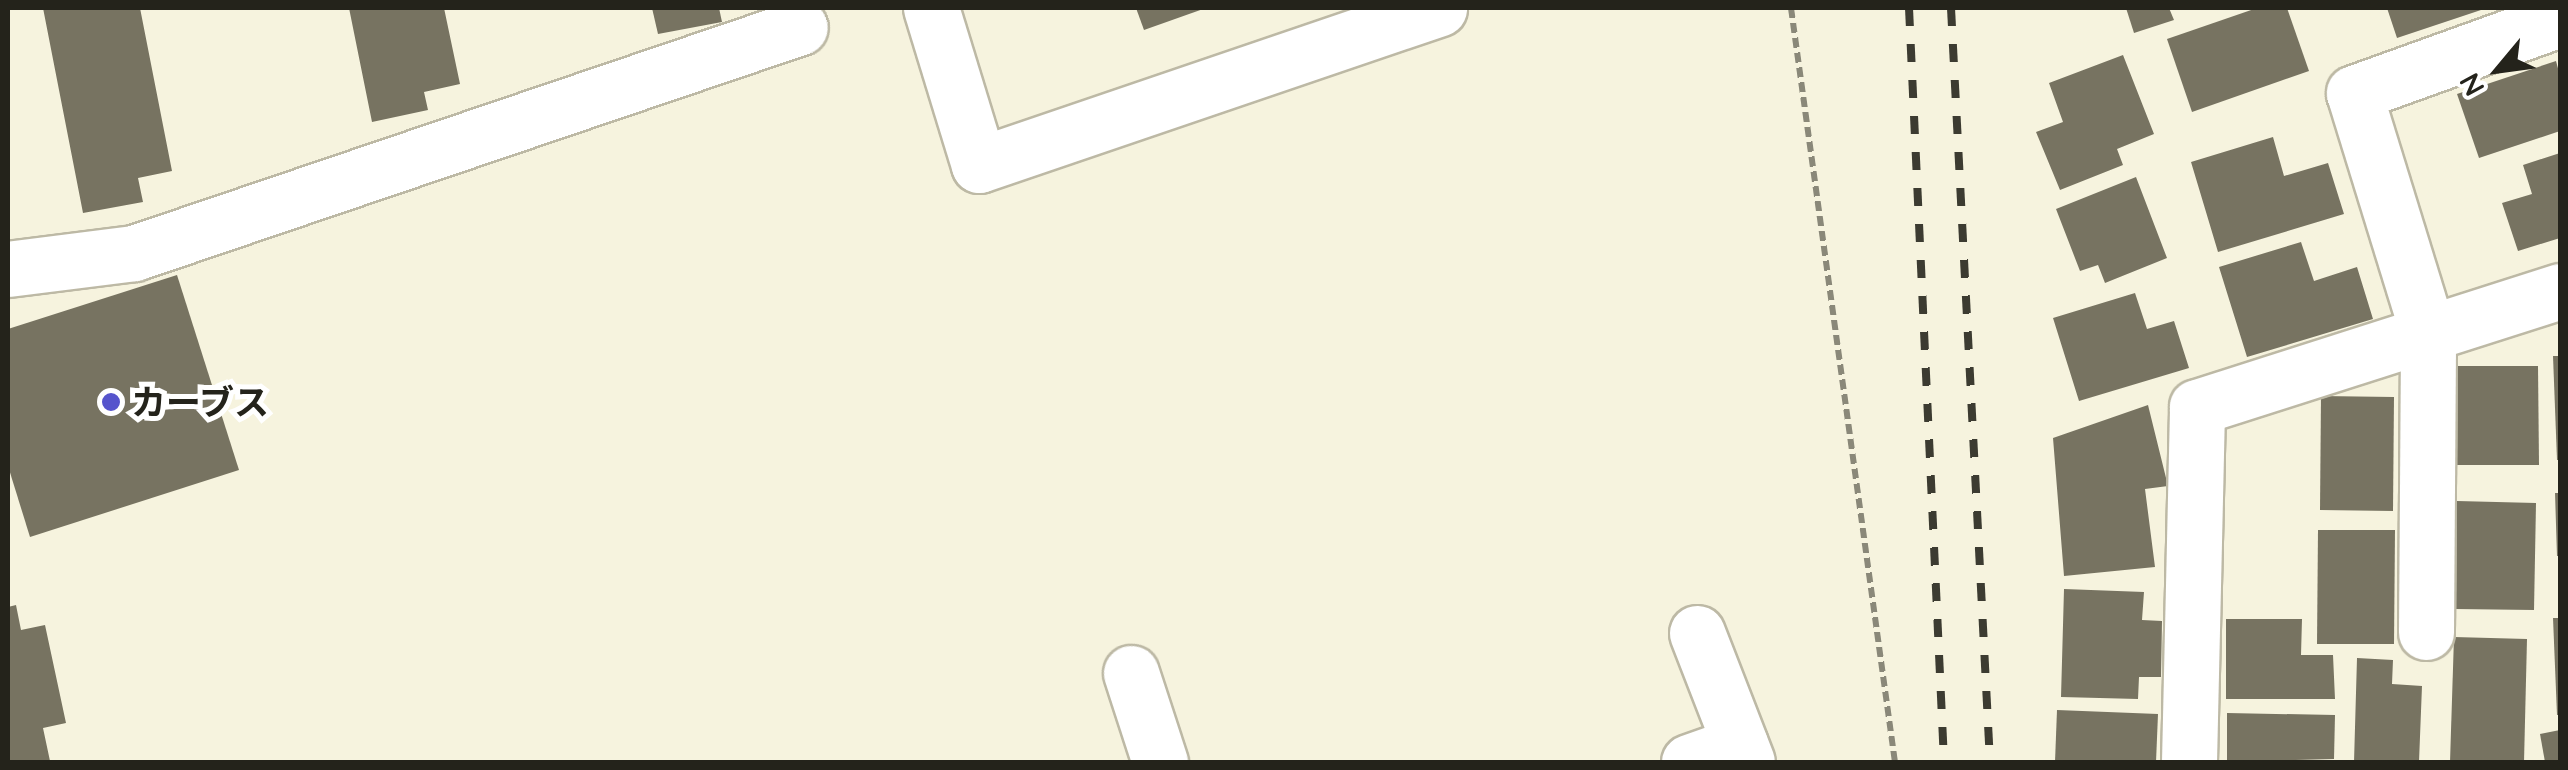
<!DOCTYPE html>
<meta charset="utf-8">
<style>
body{margin:0}
#map{position:relative;width:2568px;height:770px;overflow:hidden;background:#f6f3de;font-family:Quicksand,"Noto Sans JP",sans-serif}
div>[style]{position:absolute}
[style*='--x']{left:calc(var(--x)*1px);top:calc(var(--y)*1px);width:calc(var(--w)*1px);rotate:calc(var(--a)*1deg)}
.building>*{inset:0;background:#777361}
.path>*{height:6px;margin-top:-3px;transform-origin:0;background:repeating-linear-gradient(90deg,#8a8879 0 10px,transparent 0 15px)}
.roads{filter:drop-shadow(2px 0 #bdb9a5) drop-shadow(-2px 0 #bdb9a5) drop-shadow(0 2px #bdb9a5) drop-shadow(0 -2px #bdb9a5)}
.minor>*{height:55px;margin:-27.5px;padding:0 27.5px;transform-origin:27.5px;border-radius:27.5px;background:#fff}
.rail>*{height:8px;margin-top:-4px;transform-origin:0;background:repeating-linear-gradient(90deg,#3c3b31 0 18px,transparent 0 36px)}
.dots>*{width:28px;height:28px;translate:-50% -50%;box-sizing:border-box;border:5px solid #fff;border-radius:50%}
span{translate:-50% -50%;white-space:nowrap;text-align:center;line-height:1.15;-webkit-text-stroke:10px #fff;paint-order:stroke}
.poi-label{font-size:35px;color:#24231b;font-weight:700}
.left{translate:0 -50%;text-align:left}
.frame{position:absolute;inset:0;border:10px solid #24231b;pointer-events:none}
.north{position:absolute;left:2448px;top:20px;width:100px;height:100px;-webkit-text-stroke:8px #fff;paint-order:stroke;rotate:241deg;font-size:28px;font-weight:700;line-height:40px;text-align:center;color:#24231b}
.north::after{content:'';display:block;margin:auto;width:35px;height:45px;background:#24231b;clip-path:polygon(50% 0,100% 100%,50% 72%,0 100%)}
</style>
<div id="map">
<div class="building">
<div style="clip-path:polygon(43px 8px,140px 8px,172px 171px,138px 178px,143px 202px,83px 213px)"></div>
<div style="clip-path:polygon(349px 8px,444px 8px,460px 84px,424px 92px,428px 110px,372px 122px)"></div>
<div style="clip-path:polygon(652px 8px,719px 8px,722px 22px,658px 34px)"></div>
<div style="clip-path:polygon(1136px 8px,1206px 8px,1144px 30px)"></div>
<div style="clip-path:polygon(2126px 8px,2169px 8px,2174px 20px,2134px 33px)"></div>
<div style="clip-path:polygon(2257px 8px,2287px 8px,2309px 71px,2192px 112px,2167px 39px)"></div>
<div style="clip-path:polygon(2387px 8px,2487px 8px,2397px 38px)"></div>
<div style="clip-path:polygon(2123px 55px,2154px 134px,2117px 149px,2123px 165px,2060px 190px,2036px 132px,2063px 122px,2049px 83px)"></div>
<div style="clip-path:polygon(2556px 61px,2560px 76px,2560px 131px,2479px 158px,2457px 94px)"></div>
<div style="clip-path:polygon(2273px 137px,2284px 176px,2328px 163px,2344px 214px,2218px 252px,2191px 162px)"></div>
<div style="clip-path:polygon(2560px 153px,2560px 238px,2518px 251px,2502px 203px,2532px 194px,2523px 165px)"></div>
<div style="clip-path:polygon(2136px 177px,2167px 258px,2105px 283px,2098px 265px,2080px 271px,2056px 209px)"></div>
<div style="clip-path:polygon(2301px 242px,2314px 281px,2357px 267px,2373px 319px,2247px 357px,2219px 267px)"></div>
<div style="clip-path:polygon(177px 275px,239px 470px,30px 537px,8px 466px,8px 329px)"></div>
<div style="clip-path:polygon(2135px 293px,2147px 329px,2174px 321px,2189px 368px,2079px 401px,2053px 318px)"></div>
<div style="clip-path:polygon(2553px 356px,2560px 356px,2560px 460px,2557px 460px)"></div>
<div style="clip-path:polygon(2455px 366px,2538px 366px,2539px 465px,2456px 465px)"></div>
<div style="clip-path:polygon(2321px 396px,2394px 397px,2393px 511px,2320px 510px)"></div>
<div style="clip-path:polygon(2148px 405px,2168px 486px,2145px 489px,2155px 567px,2064px 576px,2053px 438px)"></div>
<div style="clip-path:polygon(2555px 493px,2560px 493px,2560px 556px,2557px 556px)"></div>
<div style="clip-path:polygon(2457px 501px,2536px 503px,2534px 610px,2455px 609px)"></div>
<div style="clip-path:polygon(2318px 530px,2395px 530px,2394px 644px,2317px 644px)"></div>
<div style="clip-path:polygon(2064px 589px,2144px 592px,2142px 620px,2162px 621px,2161px 677px,2139px 677px,2138px 699px,2061px 697px)"></div>
<div style="clip-path:polygon(16px 605px,21px 630px,45px 625px,66px 723px,43px 728px,50px 761px,42px 762px,8px 762px,8px 607px)"></div>
<div style="clip-path:polygon(2553px 618px,2560px 618px,2560px 715px,2557px 715px)"></div>
<div style="clip-path:polygon(2226px 619px,2302px 619px,2301px 655px,2333px 655px,2335px 699px,2226px 699px)"></div>
<div style="clip-path:polygon(2454px 637px,2527px 639px,2524px 762px,2450px 762px)"></div>
<div style="clip-path:polygon(2357px 658px,2393px 660px,2392px 684px,2422px 686px,2419px 762px,2354px 762px)"></div>
<div style="clip-path:polygon(2057px 710px,2158px 714px,2156px 762px,2055px 762px)"></div>
<div style="clip-path:polygon(2227px 713px,2335px 715px,2334px 759px,2227px 762px)"></div>
<div style="clip-path:polygon(2560px 730px,2560px 762px,2545px 762px,2540px 734px)"></div>
</div>
<div class="path">
<div style="--x:1791;--y:8;--w:761;--a:82.15"></div>
</div>
<div class="roads">
<div class="minor">
<div style="--x:931;--y:8;--w:164;--a:73"></div>
<div style="--x:979;--y:165;--w:486;--a:-18.8"></div>
<div style="--x:8;--y:269;--w:127;--a:-7.2"></div>
<div style="--x:134;--y:253;--w:703;--a:-18.74"></div>
<div style="--x:2426;--y:632;--w:299;--a:-89.6"></div>
<div style="--x:2428;--y:333;--w:251;--a:-107.1"></div>
<div style="--x:2354;--y:93;--w:219;--a:-19.8"></div>
<div style="--x:1697;--y:633;--w:138;--a:68.8"></div>
<div style="--x:1131;--y:673;--w:94;--a:72"></div>
<div style="--x:1689;--y:762;--w:54;--a:-19.4"></div>
<div style="--x:2189;--y:762;--w:355;--a:-88.7"></div>
<div style="--x:2197;--y:407;--w:381;--a:-17.7"></div>
</div>
</div>
<div class="rail">
<div style="--x:1909;--y:8;--w:755;--a:87.34"></div>
<div style="--x:1951;--y:8;--w:755;--a:87.04"></div>
</div>
<div class="dots">
<div style="left:111px;top:402px;background:#5654cc"></div>
</div>
<div class="poi-label">
<span class="left" style="left:131px;top:402px">カーブス</span>
</div>
<div class="frame"></div>
<div class="north">N</div>
</div>
